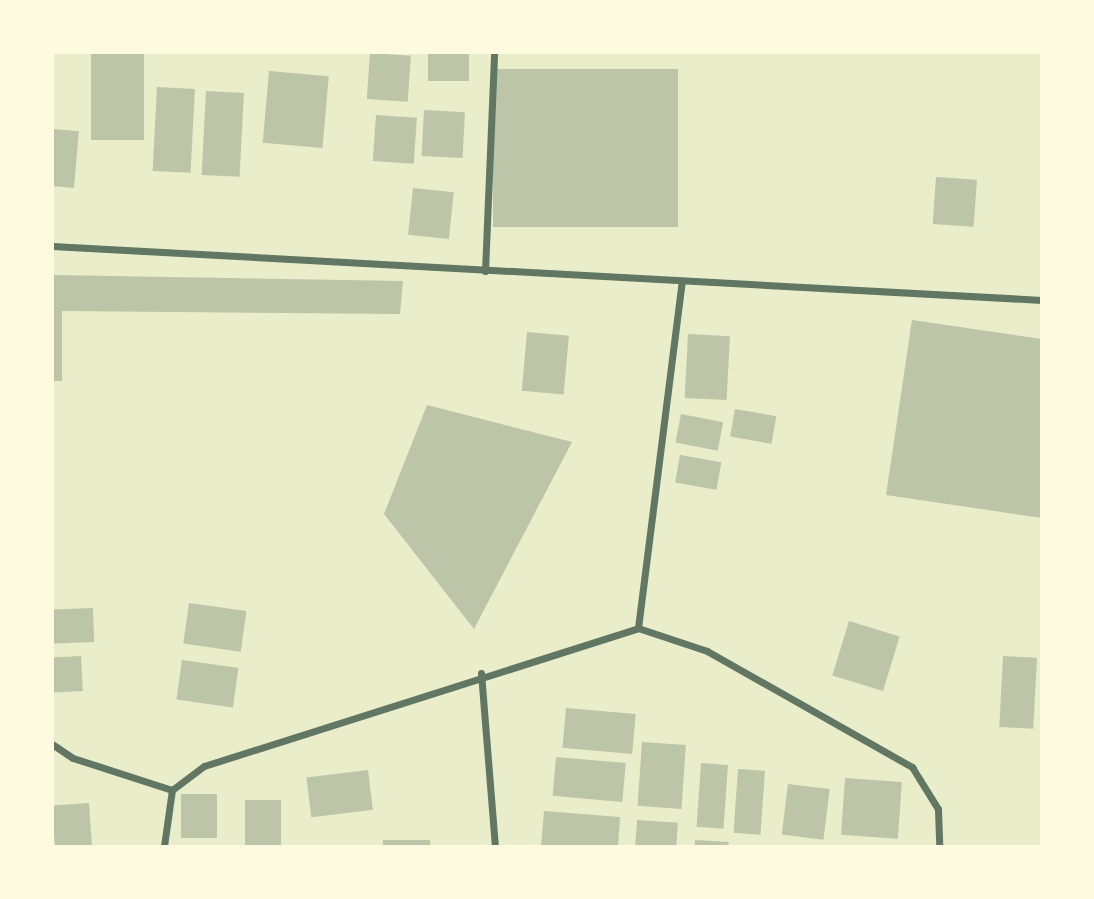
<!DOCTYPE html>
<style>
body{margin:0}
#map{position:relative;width:1094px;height:899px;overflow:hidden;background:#e9edc9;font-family:Manrope,sans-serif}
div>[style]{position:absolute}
.building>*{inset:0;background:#bcc5a7;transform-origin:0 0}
.minor>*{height:7px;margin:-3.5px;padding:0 3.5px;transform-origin:3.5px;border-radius:3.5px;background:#617663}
span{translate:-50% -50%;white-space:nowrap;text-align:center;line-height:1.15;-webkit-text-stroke:6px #fefae0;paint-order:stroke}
.frame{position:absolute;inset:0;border:54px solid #fefae0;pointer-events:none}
</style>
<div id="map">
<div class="building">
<i style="left:91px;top:52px;width:53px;height:88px"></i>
<i style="left:428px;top:52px;width:41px;height:29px"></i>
<i style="left:370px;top:53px;width:41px;height:46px;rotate:4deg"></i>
<i style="left:678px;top:69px;width:158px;height:185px;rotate:90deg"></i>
<i style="left:269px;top:71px;width:60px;height:72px;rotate:5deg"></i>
<i style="left:157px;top:87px;width:38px;height:84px;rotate:3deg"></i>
<i style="left:206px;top:91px;width:38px;height:84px;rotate:3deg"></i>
<i style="left:424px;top:110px;width:41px;height:46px;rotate:3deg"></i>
<i style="left:376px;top:115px;width:41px;height:46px;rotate:4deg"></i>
<i style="left:54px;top:129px;width:25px;height:57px;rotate:5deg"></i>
<i style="left:936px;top:177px;width:41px;height:47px;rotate:4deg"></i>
<i style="left:413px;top:188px;width:41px;height:47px;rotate:6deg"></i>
<i style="clip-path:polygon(52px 275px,403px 281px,400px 314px,62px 311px,62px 381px,52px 381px)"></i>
<i style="clip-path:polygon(912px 320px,1042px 339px,1042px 518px,886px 495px)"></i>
<i style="left:527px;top:332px;width:42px;height:59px;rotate:5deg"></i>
<i style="left:688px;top:334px;width:42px;height:64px;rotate:3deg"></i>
<i style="clip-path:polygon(427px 405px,572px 442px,474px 629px,384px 514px)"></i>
<i style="left:735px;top:409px;width:42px;height:28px;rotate:10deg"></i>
<i style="left:681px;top:414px;width:43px;height:29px;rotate:11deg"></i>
<i style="left:680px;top:455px;width:42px;height:28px;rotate:10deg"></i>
<i style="left:189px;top:603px;width:58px;height:41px;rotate:8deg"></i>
<i style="left:93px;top:608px;width:34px;height:41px;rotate:88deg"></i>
<i style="left:849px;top:621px;width:53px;height:57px;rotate:17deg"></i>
<i style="left:81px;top:656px;width:35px;height:29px;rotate:87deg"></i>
<i style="left:1003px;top:656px;width:34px;height:71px;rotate:3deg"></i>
<i style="left:182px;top:660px;width:57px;height:40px;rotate:8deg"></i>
<i style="left:566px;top:708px;width:70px;height:40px;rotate:5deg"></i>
<i style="left:642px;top:742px;width:44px;height:64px;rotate:4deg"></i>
<i style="left:556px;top:757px;width:70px;height:39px;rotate:5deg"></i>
<i style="left:701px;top:763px;width:27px;height:64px;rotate:4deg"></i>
<i style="left:738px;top:769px;width:27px;height:64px;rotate:4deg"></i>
<i style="left:368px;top:770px;width:40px;height:62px;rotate:83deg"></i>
<i style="left:845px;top:778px;width:57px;height:57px;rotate:4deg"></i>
<i style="left:788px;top:784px;width:42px;height:51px;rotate:7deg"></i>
<i style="left:181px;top:794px;width:36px;height:44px"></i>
<i style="left:245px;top:800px;width:36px;height:45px"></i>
<i style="left:89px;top:803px;width:43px;height:37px;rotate:86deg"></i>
<i style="clip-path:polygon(544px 811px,620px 817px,618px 846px,541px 846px)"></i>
<i style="left:637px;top:820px;width:41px;height:26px;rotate:4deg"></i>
<i style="left:383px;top:840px;width:47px;height:6px"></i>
<i style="clip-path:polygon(695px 840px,729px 842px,728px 846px,695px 846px)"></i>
</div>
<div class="minor">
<i style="left:52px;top:246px;width:991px;rotate:3.12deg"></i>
<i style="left:485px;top:271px;width:219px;rotate:-87.6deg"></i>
<i style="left:638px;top:628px;width:349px;rotate:-82.8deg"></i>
<i style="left:481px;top:673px;width:174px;rotate:85.4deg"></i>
<i style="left:52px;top:744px;width:25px;rotate:34deg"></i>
<i style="left:73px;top:758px;width:104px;rotate:17.9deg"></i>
<i style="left:164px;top:846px;width:57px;rotate:-81.9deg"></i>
<i style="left:172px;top:790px;width:40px;rotate:-37deg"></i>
<i style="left:204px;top:766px;width:455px;rotate:-17.6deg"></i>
<i style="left:638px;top:628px;width:73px;rotate:18.4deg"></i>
<i style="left:707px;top:651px;width:236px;rotate:29.5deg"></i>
<i style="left:912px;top:767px;width:49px;rotate:58.2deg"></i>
<i style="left:938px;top:809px;width:37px;rotate:88deg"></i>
</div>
<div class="frame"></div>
</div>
